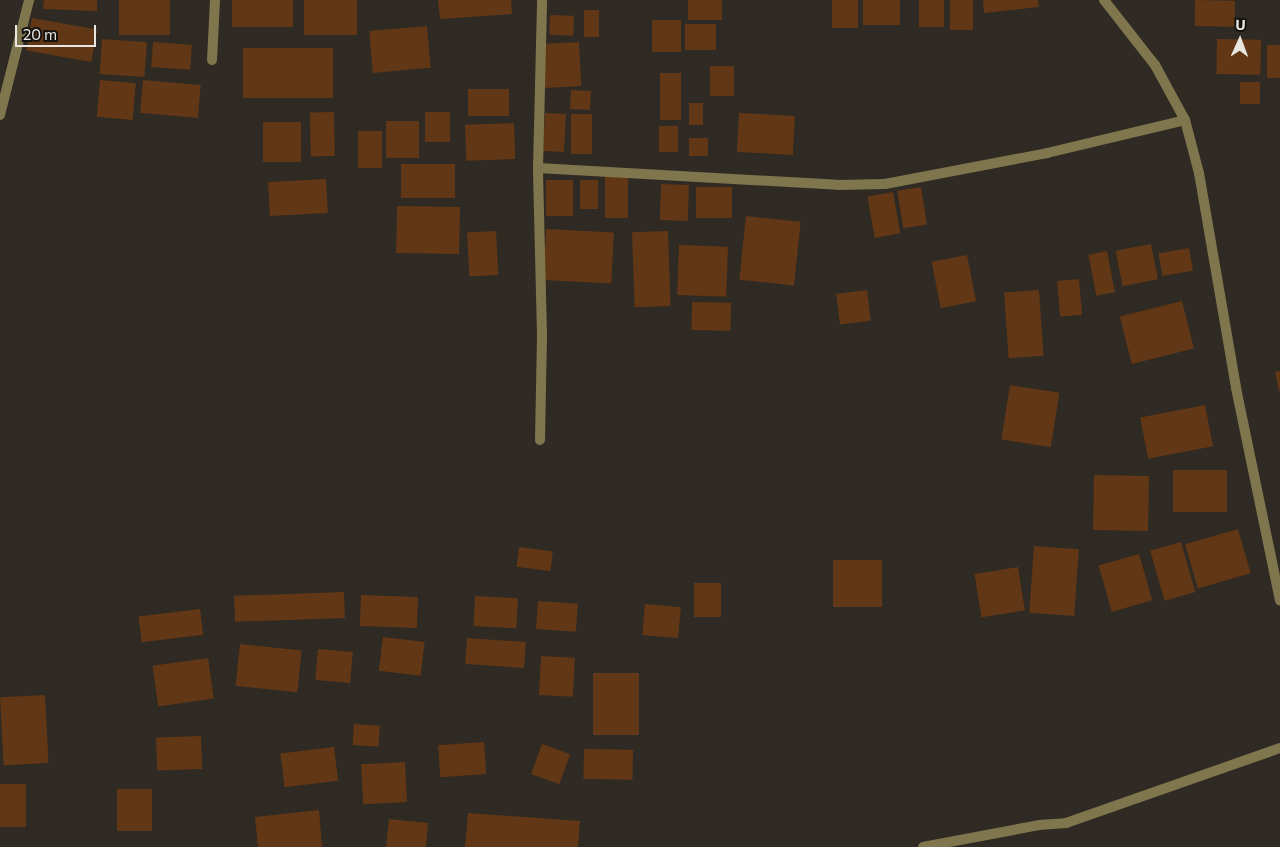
<!DOCTYPE html>
<style>
body{margin:0}
#map{position:relative;width:1280px;height:847px;overflow:hidden;background:#2f2a23;font-family:Commissioner,sans-serif}
div>[style]{position:absolute}
.building>*{inset:0;background:#623715;transform-origin:0 0}
.street>*{height:10px;margin:-5px;padding:0 5px;transform-origin:5px;border-radius:5px;background:#80764e}
span{translate:-50% -50%;white-space:nowrap;text-align:center;line-height:1.15;-webkit-text-stroke:4px #151310;paint-order:stroke}
.north{position:absolute;left:1215px;top:15px;width:50px;height:50px;-webkit-text-stroke:4px #151310;paint-order:stroke;rotate:2deg;font-size:14px;font-weight:700;line-height:20px;text-align:center;color:#eae7e2}
.north::after{content:'';display:block;margin:auto;width:18px;height:22px;background:#eae7e2;clip-path:polygon(50% 0,100% 100%,50% 72%,0 100%)}
.scale{position:absolute;left:15px;top:25px;width:81px;height:22px;box-sizing:border-box;border:2px solid #eae7e2;border-top:0;padding-left:6px;font-size:15px;line-height:18px;white-space:nowrap;color:#eae7e2;-webkit-text-stroke:4px #151310;paint-order:stroke}
</style>
<div id="map">
<div class="building">
<i style="clip-path:polygon(44px 0,97px 0,97px 11px,43px 9px)"></i>
<i style="left:119px;top:0;width:51px;height:35px"></i>
<i style="left:232px;top:0;width:61px;height:27px"></i>
<i style="left:304px;top:0;width:53px;height:35px"></i>
<i style="clip-path:polygon(438px 0,511px 0,512px 14px,440px 19px)"></i>
<i style="left:688px;top:0;width:34px;height:20px"></i>
<i style="left:832px;top:0;width:26px;height:28px"></i>
<i style="left:863px;top:0;width:37px;height:25px"></i>
<i style="left:919px;top:0;width:25px;height:27px"></i>
<i style="left:950px;top:0;width:23px;height:30px"></i>
<i style="clip-path:polygon(983px 0,1038px 0,1039px 7px,984px 13px)"></i>
<i style="left:1195px;top:0;width:40px;height:26px;rotate:1deg"></i>
<i style="left:584px;top:10px;width:15px;height:27px"></i>
<i style="left:550px;top:15px;width:24px;height:20px;rotate:2deg"></i>
<i style="left:32px;top:18px;width:66px;height:33px;rotate:10deg"></i>
<i style="left:652px;top:20px;width:29px;height:32px"></i>
<i style="left:685px;top:24px;width:31px;height:26px"></i>
<i style="left:427px;top:26px;width:42px;height:58px;rotate:85deg"></i>
<i style="left:102px;top:39px;width:45px;height:35px;rotate:4deg"></i>
<i style="left:1217px;top:39px;width:44px;height:35px;rotate:1deg"></i>
<i style="left:153px;top:42px;width:39px;height:25px;rotate:4deg"></i>
<i style="left:579px;top:42px;width:44px;height:37px;rotate:87deg"></i>
<i style="left:1267px;top:45px;width:13px;height:33px"></i>
<i style="left:243px;top:48px;width:90px;height:50px"></i>
<i style="left:710px;top:66px;width:24px;height:30px"></i>
<i style="left:660px;top:73px;width:21px;height:47px"></i>
<i style="left:100px;top:80px;width:36px;height:37px;rotate:5deg"></i>
<i style="left:143px;top:80px;width:58px;height:33px;rotate:5deg"></i>
<i style="left:1240px;top:82px;width:20px;height:22px"></i>
<i style="left:509px;top:89px;width:27px;height:41px;rotate:90deg"></i>
<i style="left:571px;top:90px;width:20px;height:19px;rotate:3deg"></i>
<i style="left:689px;top:103px;width:14px;height:22px"></i>
<i style="left:334px;top:112px;width:44px;height:24px;rotate:89deg"></i>
<i style="left:425px;top:112px;width:25px;height:30px"></i>
<i style="left:545px;top:113px;width:21px;height:38px;rotate:3deg"></i>
<i style="left:739px;top:113px;width:56px;height:39px;rotate:3deg"></i>
<i style="left:571px;top:114px;width:21px;height:40px"></i>
<i style="left:419px;top:121px;width:37px;height:33px;rotate:90deg"></i>
<i style="left:263px;top:122px;width:38px;height:40px"></i>
<i style="left:514px;top:123px;width:36px;height:49px;rotate:88deg"></i>
<i style="left:659px;top:126px;width:19px;height:26px"></i>
<i style="left:358px;top:131px;width:24px;height:37px"></i>
<i style="left:689px;top:138px;width:19px;height:18px"></i>
<i style="left:455px;top:164px;width:34px;height:54px;rotate:90deg"></i>
<i style="left:605px;top:177px;width:23px;height:41px"></i>
<i style="left:326px;top:179px;width:34px;height:58px;rotate:87deg"></i>
<i style="left:546px;top:180px;width:27px;height:36px"></i>
<i style="left:580px;top:180px;width:18px;height:29px"></i>
<i style="left:661px;top:184px;width:28px;height:36px;rotate:2deg"></i>
<i style="left:696px;top:187px;width:36px;height:31px"></i>
<i style="left:921px;top:187px;width:38px;height:24px;rotate:81deg"></i>
<i style="left:893px;top:192px;width:42px;height:26px;rotate:80deg"></i>
<i style="left:397px;top:206px;width:63px;height:47px;rotate:1deg"></i>
<i style="left:746px;top:216px;width:55px;height:64px;rotate:6deg"></i>
<i style="left:546px;top:229px;width:68px;height:51px;rotate:3deg"></i>
<i style="left:496px;top:231px;width:44px;height:29px;rotate:87deg"></i>
<i style="left:668px;top:231px;width:75px;height:36px;rotate:88deg"></i>
<i style="left:1151px;top:244px;width:36px;height:36px;rotate:79deg"></i>
<i style="left:679px;top:245px;width:49px;height:50px;rotate:2deg"></i>
<i style="left:1189px;top:248px;width:23px;height:31px;rotate:80deg"></i>
<i style="left:1107px;top:251px;width:42px;height:19px;rotate:79deg"></i>
<i style="left:967px;top:255px;width:47px;height:36px;rotate:79deg"></i>
<i style="left:1079px;top:279px;width:36px;height:22px;rotate:85deg"></i>
<i style="left:867px;top:290px;width:31px;height:31px;rotate:83deg"></i>
<i style="left:1039px;top:290px;width:66px;height:35px;rotate:86deg"></i>
<i style="left:1182px;top:301px;width:49px;height:64px;rotate:76deg"></i>
<i style="left:692px;top:302px;width:39px;height:28px;rotate:1deg"></i>
<i style="clip-path:polygon(1280px 371px,1280px 391px,1279px 391px,1275px 372px)"></i>
<i style="left:1010px;top:385px;width:50px;height:55px;rotate:9deg"></i>
<i style="left:1205px;top:405px;width:42px;height:66px;rotate:79deg"></i>
<i style="left:1227px;top:470px;width:42px;height:54px;rotate:90deg"></i>
<i style="left:1094px;top:475px;width:55px;height:55px;rotate:1deg"></i>
<i style="left:1238px;top:529px;width:46px;height:55px;rotate:74deg"></i>
<i style="left:1181px;top:542px;width:52px;height:32px;rotate:74deg"></i>
<i style="left:1034px;top:546px;width:45px;height:67px;rotate:4deg"></i>
<i style="left:519px;top:547px;width:34px;height:20px;rotate:7deg"></i>
<i style="left:1139px;top:554px;width:48px;height:42px;rotate:74deg"></i>
<i style="left:833px;top:560px;width:49px;height:47px"></i>
<i style="left:1018px;top:567px;width:44px;height:44px;rotate:81deg"></i>
<i style="left:694px;top:583px;width:27px;height:34px"></i>
<i style="left:344px;top:592px;width:26px;height:110px;rotate:88deg"></i>
<i style="left:361px;top:595px;width:57px;height:31px;rotate:2deg"></i>
<i style="left:475px;top:596px;width:43px;height:30px;rotate:3deg"></i>
<i style="left:538px;top:601px;width:40px;height:28px;rotate:4deg"></i>
<i style="left:645px;top:604px;width:36px;height:31px;rotate:5deg"></i>
<i style="left:200px;top:609px;width:26px;height:62px;rotate:83deg"></i>
<i style="left:383px;top:637px;width:42px;height:34px;rotate:7deg"></i>
<i style="left:467px;top:638px;width:59px;height:26px;rotate:4deg"></i>
<i style="left:240px;top:644px;width:62px;height:42px;rotate:6deg"></i>
<i style="left:318px;top:649px;width:35px;height:31px;rotate:5deg"></i>
<i style="left:541px;top:656px;width:34px;height:39px;rotate:3deg"></i>
<i style="left:208px;top:658px;width:41px;height:56px;rotate:82deg"></i>
<i style="left:593px;top:673px;width:46px;height:62px"></i>
<i style="left:45px;top:695px;width:68px;height:45px;rotate:87deg"></i>
<i style="left:354px;top:724px;width:26px;height:21px;rotate:4deg"></i>
<i style="left:201px;top:736px;width:33px;height:45px;rotate:88deg"></i>
<i style="left:484px;top:742px;width:32px;height:46px;rotate:86deg"></i>
<i style="left:542px;top:744px;width:30px;height:32px;rotate:20deg"></i>
<i style="left:334px;top:747px;width:34px;height:54px;rotate:83deg"></i>
<i style="left:584px;top:749px;width:49px;height:30px;rotate:1deg"></i>
<i style="left:405px;top:762px;width:40px;height:44px;rotate:87deg"></i>
<i style="left:0;top:784px;width:26px;height:43px"></i>
<i style="left:117px;top:789px;width:35px;height:42px"></i>
<i style="clip-path:polygon(319px 810px,322px 847px,258px 847px,255px 817px)"></i>
<i style="clip-path:polygon(468px 813px,580px 821px,578px 847px,465px 847px)"></i>
<i style="clip-path:polygon(389px 819px,428px 823px,426px 847px,386px 847px)"></i>
</div>
<div class="street">
<i style="left:1104px;top:0;width:83px;rotate:51.9deg"></i>
<i style="left:1155px;top:65px;width:63px;rotate:61.4deg"></i>
<i style="left:1185px;top:120px;width:55px;rotate:75.2deg"></i>
<i style="left:1199px;top:173px;width:218px;rotate:80.2deg"></i>
<i style="left:1236px;top:388px;width:217px;rotate:78.3deg"></i>
<i style="left:212px;top:60px;width:60px;rotate:-87.1deg"></i>
<i style="left:0;top:115px;width:119px;rotate:-75.8deg"></i>
<i style="left:538px;top:168px;width:300px;rotate:3.2deg"></i>
<i style="left:838px;top:185px;width:47px;rotate:-1.2deg"></i>
<i style="left:885px;top:184px;width:165px;rotate:-10.8deg"></i>
<i style="left:1047px;top:153px;width:142px;rotate:-13.4deg"></i>
<i style="left:540px;top:440px;width:105px;rotate:-88.9deg"></i>
<i style="left:542px;top:335px;width:167px;rotate:-91.4deg"></i>
<i style="left:538px;top:168px;width:168px;rotate:-88.6deg"></i>
<i style="left:923px;top:847px;width:118px;rotate:-10.7deg"></i>
<i style="left:1039px;top:825px;width:27px;rotate:-4deg"></i>
<i style="left:1066px;top:823px;width:227px;rotate:-19.3deg"></i>
</div>
<div class="north">U</div>
<div class="scale">20 m</div>
</div>
